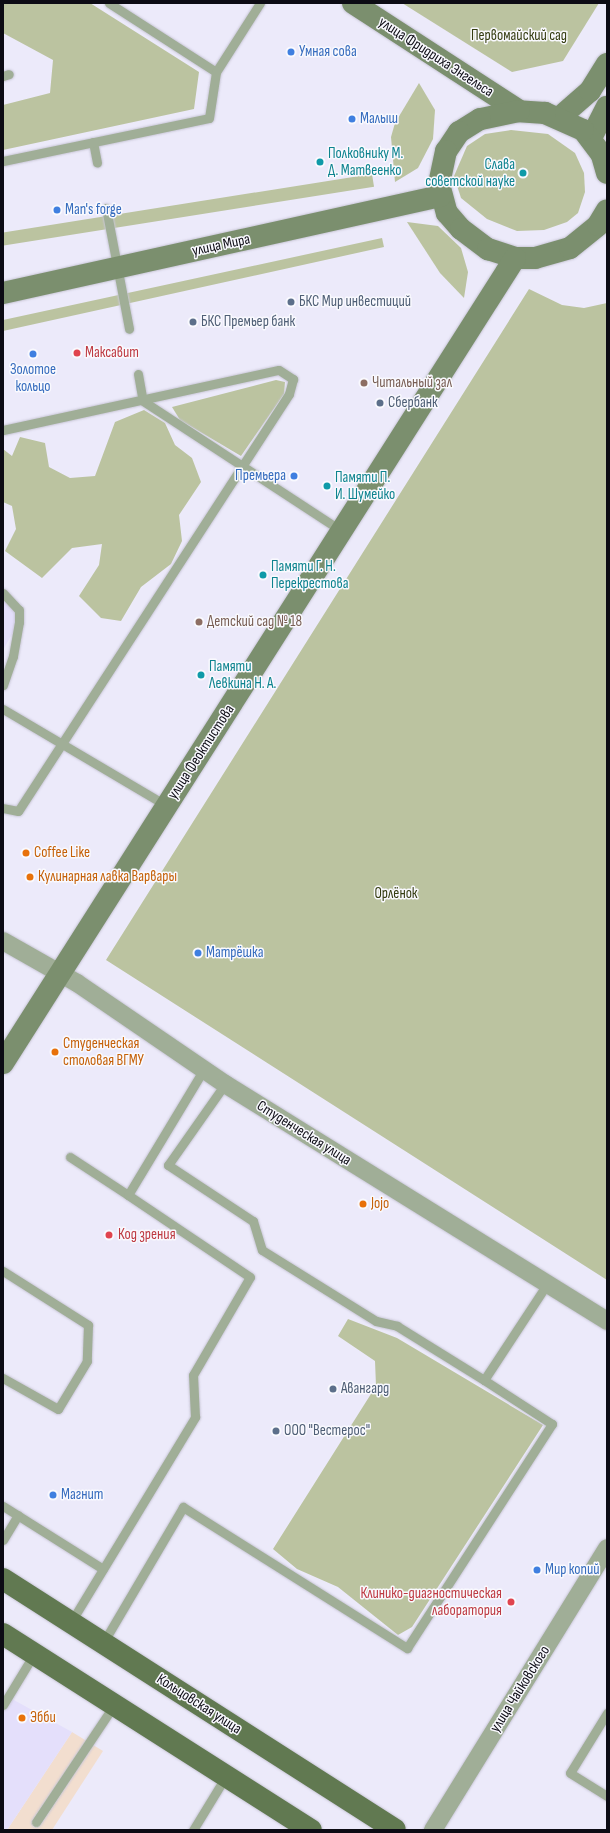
<!DOCTYPE html>
<meta charset="utf-8">
<style>
body{margin:0}
#map{position:relative;width:610px;height:1833px;overflow:hidden;background:#eceafa;font-family:"Sofia Sans Condensed",sans-serif}
div>[style]{position:absolute}
.commercial>*{inset:0;background:#f2decf}
.built>*{inset:0;background:#e4dffb}
.green>*{inset:0;background:#bbc3a0;transform-origin:0 0}
.roads{filter:drop-shadow(0 0 1px #c8c6d5) drop-shadow(0 0 1px #c8c6d5)}
.lane>*{height:9px;margin:-4.5px;padding:0 4.5px;transform-origin:4.5px;border-radius:4.5px;background:#a0ae97}
.street>*{height:18px;margin:-9px;padding:0 9px;transform-origin:9px;border-radius:9px;background:#a0ae97}
.secondary>*{height:22px;margin:-11px;padding:0 11px;transform-origin:11px;border-radius:11px;background:#7b8f6e}
.primary>*{height:22px;margin:-11px;padding:0 11px;transform-origin:11px;border-radius:11px;background:#617951}
.dots>*{width:11px;height:11px;translate:-50% -50%;box-sizing:border-box;border:2px solid #f9f9fe;border-radius:50%}
span{translate:-50% -50%;white-space:nowrap;text-align:center;line-height:1.15;-webkit-text-stroke:3px #f9f9fe;paint-order:stroke}
.park-label{font-size:15px;color:#343c10}
.shop-label{font-size:15px;color:#366cbe}
.left{translate:0 -50%;text-align:left}
.right{translate:-100% -50%;text-align:right}
.street-label{font-size:15px;color:#0c0b14}
.culture-label{font-size:15px;color:#0d838f}
.service-label{font-size:15px;color:#4e5e75}
.health-label{font-size:15px;color:#be3a42}
.education-label{font-size:15px;color:#785e54}
.food-label{font-size:15px;color:#c56008}
.frame{position:absolute;inset:0;border:4px solid #0c0b14;pointer-events:none}
</style>
<div id="map">
<div class="commercial">
<i style="clip-path:polygon(72px 1732px,103px 1751px,52px 1830px,7px 1830px)"></i>
</div>
<div class="built">
<i style="clip-path:polygon(3px 593px,9px 597px,19px 622px,3px 650px)"></i>
<i style="clip-path:polygon(3px 1694px,72px 1732px,7px 1830px,3px 1830px)"></i>
</div>
<div class="green">
<i style="clip-path:polygon(3px 3px,90px 3px,199px 72px,194px 109px,3px 150px,3px 105px,50px 93px,53px 60px,3px 33px)"></i>
<i style="clip-path:polygon(402px 3px,599px 3px,563px 61px,512px 72px)"></i>
<i style="clip-path:polygon(419px 83px,435px 110px,433px 139px,418px 168px,395px 182px,391px 137px,395px 123px)"></i>
<i style="clip-path:polygon(511px 130px,548px 134px,575px 153px,584px 173px,585px 192px,578px 213px,567px 222px,544px 230px,517px 231px,487px 219px,461px 198px,454px 176px,467px 146px,485px 134px)"></i>
<i style="left:372px;top:174px;width:13px;height:378px;rotate:81deg"></i>
<i style="clip-path:polygon(407px 222px,438px 226px,461px 248px,468px 272px,464px 298px,440px 273px)"></i>
<i style="clip-path:polygon(382px 238px,384px 247px,3px 331px,3px 320px)"></i>
<i style="clip-path:polygon(529px 289px,562px 305px,584px 308px,607px 303px,607px 1280px,106px 960px)"></i>
<i style="clip-path:polygon(276px 380px,285px 382px,284px 394px,241px 456px,180px 420px,172px 407px)"></i>
<i style="clip-path:polygon(144px 410px,165px 423px,175px 445px,192px 458px,201px 482px,179px 515px,182px 541px,171px 564px,141px 587px,121px 621px,101px 618px,79px 596px,99px 565px,102px 544px,72px 548px,42px 578px,5px 551px,16px 529px,12px 506px,3px 502px,3px 449px,12px 456px,20px 437px,45px 443px,49px 467px,70px 478px,95px 476px,115px 422px)"></i>
<i style="clip-path:polygon(348px 1319px,397px 1338px,543px 1425px,412px 1627px,398px 1635px,338px 1587px,297px 1569px,273px 1549px,376px 1386px,375px 1361px,338px 1336px)"></i>
</div>
<div class="roads">
<div class="lane">
<i style="left:109px;top:3px;width:127px;rotate:32.8deg"></i>
<i style="left:216px;top:72px;width:82px;rotate:-57.5deg"></i>
<i style="left:3px;top:76px;width:6px;rotate:-18deg"></i>
<i style="left:93px;top:142px;width:21px;rotate:79deg"></i>
<i style="left:3px;top:161px;width:210px;rotate:-11.8deg"></i>
<i style="left:209px;top:118px;width:47px;rotate:-81.3deg"></i>
<i style="left:106px;top:208px;width:123px;rotate:79.2deg"></i>
<i style="left:138px;top:374px;width:27px;rotate:80deg"></i>
<i style="left:143px;top:401px;width:238px;rotate:33.2deg"></i>
<i style="left:3px;top:430px;width:282px;rotate:-12.3deg"></i>
<i style="left:279px;top:370px;width:17px;rotate:33deg"></i>
<i style="left:293px;top:379px;width:16px;rotate:105deg"></i>
<i style="left:289px;top:394px;width:497px;rotate:123deg"></i>
<i style="left:18px;top:811px;width:15px;rotate:-169deg"></i>
<i style="left:3px;top:593px;width:23px;rotate:47deg"></i>
<i style="left:19px;top:610px;width:12px;rotate:90deg"></i>
<i style="left:19px;top:622px;width:35px;rotate:100deg"></i>
<i style="left:13px;top:656px;width:31px;rotate:109deg"></i>
<i style="left:3px;top:709px;width:191px;rotate:30.6deg"></i>
<i style="left:225px;top:1084px;width:99px;rotate:125.1deg"></i>
<i style="left:168px;top:1165px;width:102px;rotate:33.4deg"></i>
<i style="left:253px;top:1221px;width:30px;rotate:73deg"></i>
<i style="left:262px;top:1250px;width:134px;rotate:31.9deg"></i>
<i style="left:376px;top:1321px;width:22px;rotate:13deg"></i>
<i style="left:397px;top:1326px;width:102px;rotate:31.8deg"></i>
<i style="left:70px;top:1157px;width:69px;rotate:33.2deg"></i>
<i style="left:3px;top:1271px;width:101px;rotate:32.4deg"></i>
<i style="left:88px;top:1325px;width:36px;rotate:92deg"></i>
<i style="left:87px;top:1361px;width:56px;rotate:121.1deg"></i>
<i style="left:58px;top:1409px;width:63px;rotate:-150.6deg"></i>
<i style="left:3px;top:1506px;width:118px;rotate:32.2deg"></i>
<i style="left:3px;top:1540px;width:29px;rotate:-59deg"></i>
<i style="left:71px;top:1622px;width:240px;rotate:-58.8deg"></i>
<i style="left:195px;top:1417px;width:42px;rotate:-92.7deg"></i>
<i style="left:193px;top:1375px;width:113px;rotate:-59.8deg"></i>
<i style="left:250px;top:1277px;width:147px;rotate:-146.1deg"></i>
<i style="left:128px;top:1195px;width:147px;rotate:-58.9deg"></i>
<i style="left:103px;top:1643px;width:158px;rotate:-59.5deg"></i>
<i style="left:183px;top:1507px;width:265px;rotate:32.2deg"></i>
<i style="left:407px;top:1648px;width:267px;rotate:-57.1deg"></i>
<i style="left:552px;top:1424px;width:81px;rotate:-147.1deg"></i>
<i style="left:484px;top:1380px;width:115px;rotate:-56.7deg"></i>
<i style="left:3px;top:1705px;width:60px;rotate:-58.7deg"></i>
<i style="left:607px;top:1713px;width:70px;rotate:121.7deg"></i>
<i style="left:570px;top:1773px;width:44px;rotate:31.9deg"></i>
<i style="left:36px;top:1822px;width:141px;rotate:-56.3deg"></i>
<i style="left:193px;top:1830px;width:63px;rotate:-58.6deg"></i>
</div>
<div class="street">
<i style="left:3px;top:941px;width:85px;rotate:29.6deg"></i>
<i style="left:77px;top:983px;width:179px;rotate:34.3deg"></i>
<i style="left:225px;top:1084px;width:450px;rotate:31.8deg"></i>
<i style="left:433px;top:1830px;width:331px;rotate:-58.3deg"></i>
</div>
<div class="secondary">
<i style="left:353px;top:3px;width:198px;rotate:33deg"></i>
<i style="left:559px;top:118px;width:41px;rotate:-41.1deg"></i>
<i style="left:590px;top:91px;width:32px;rotate:-58deg"></i>
<i style="left:591px;top:138px;width:35px;rotate:-63deg"></i>
<i style="left:607px;top:173px;width:19px;rotate:-106deg"></i>
<i style="left:602px;top:155px;width:31px;rotate:-127deg"></i>
<i style="left:583px;top:130px;width:42px;rotate:-155.9deg"></i>
<i style="left:545px;top:113px;width:26px;rotate:-176deg"></i>
<i style="left:519px;top:111px;width:40px;rotate:168deg"></i>
<i style="left:480px;top:119px;width:25px;rotate:148deg"></i>
<i style="left:459px;top:132px;width:23px;rotate:124deg"></i>
<i style="left:446px;top:151px;width:34px;rotate:102deg"></i>
<i style="left:439px;top:184px;width:30px;rotate:75deg"></i>
<i style="left:447px;top:213px;width:21px;rotate:49deg"></i>
<i style="left:461px;top:229px;width:34px;rotate:37deg"></i>
<i style="left:488px;top:249px;width:28px;rotate:18deg"></i>
<i style="left:515px;top:258px;width:20px"></i>
<i style="left:535px;top:258px;width:36px;rotate:-16deg"></i>
<i style="left:570px;top:248px;width:36px;rotate:-39deg"></i>
<i style="left:598px;top:225px;width:17px;rotate:-59deg"></i>
<i style="left:3px;top:293px;width:448px;rotate:-12.5deg"></i>
<i style="left:3px;top:1063px;width:954px;rotate:-57.54deg"></i>
</div>
<div class="primary">
<i style="left:3px;top:1579px;width:465px;rotate:32.6deg"></i>
<i style="left:3px;top:1634px;width:365px;rotate:32.5deg"></i>
</div>
</div>
<div class="dots">
<i style="left:291px;top:52px;background:#3f7fe0"></i>
<i style="left:352px;top:119px;background:#3f7fe0"></i>
<i style="left:320px;top:162px;background:#0f9aa8"></i>
<i style="left:523px;top:173px;background:#0f9aa8"></i>
<i style="left:57px;top:210px;background:#3f7fe0"></i>
<i style="left:291px;top:302px;background:#5c6f8a"></i>
<i style="left:193px;top:322px;background:#5c6f8a"></i>
<i style="left:77px;top:353px;background:#e0444e"></i>
<i style="left:33px;top:354px;background:#3f7fe0"></i>
<i style="left:364px;top:383px;background:#8d6e63"></i>
<i style="left:380px;top:403px;background:#5c6f8a"></i>
<i style="left:294px;top:476px;background:#3f7fe0"></i>
<i style="left:327px;top:486px;background:#0f9aa8"></i>
<i style="left:263px;top:575px;background:#0f9aa8"></i>
<i style="left:199px;top:622px;background:#8d6e63"></i>
<i style="left:201px;top:675px;background:#0f9aa8"></i>
<i style="left:26px;top:853px;background:#e8710a"></i>
<i style="left:30px;top:877px;background:#e8710a"></i>
<i style="left:198px;top:953px;background:#3f7fe0"></i>
<i style="left:55px;top:1052px;background:#e8710a"></i>
<i style="left:363px;top:1204px;background:#e8710a"></i>
<i style="left:109px;top:1235px;background:#e0444e"></i>
<i style="left:333px;top:1389px;background:#5c6f8a"></i>
<i style="left:276px;top:1431px;background:#5c6f8a"></i>
<i style="left:53px;top:1495px;background:#3f7fe0"></i>
<i style="left:537px;top:1570px;background:#3f7fe0"></i>
<i style="left:511px;top:1602px;background:#e0444e"></i>
<i style="left:22px;top:1718px;background:#e8710a"></i>
</div>
<div class="park-label">
<span style="left:519px;top:36px">Первомайский сад</span>
<span style="left:396px;top:894px">Орлёнок</span>
</div>
<div class="shop-label">
<span class="left" style="left:299px;top:52px">Умная сова</span>
<span class="left" style="left:360px;top:119px">Малыш</span>
<span class="left" style="left:65px;top:210px">Man's forge</span>
<span style="left:33px;top:378px">Золотое<br>кольцо</span>
<span class="right" style="left:286px;top:476px">Премьера</span>
<span class="left" style="left:206px;top:953px">Матрёшка</span>
<span class="left" style="left:61px;top:1495px">Магнит</span>
<span class="left" style="left:545px;top:1570px">Мир копий</span>
</div>
<div class="street-label">
<span style="left:436px;top:57px;rotate:33deg">улица Фридриха Энгельса</span>
<span style="left:221px;top:245px;rotate:-12deg">улица Мира</span>
<span style="left:201px;top:752px;rotate:-57deg">улица Феоктистова</span>
<span style="left:304px;top:1133px;rotate:32deg">Студенческая улица</span>
<span style="left:520px;top:1689px;rotate:-58deg">улица Чайковского</span>
<span style="left:199px;top:1704px;rotate:33deg">Кольцовская улица</span>
</div>
<div class="culture-label">
<span class="left" style="left:328px;top:162px">Полковнику М.<br>Д. Матвеенко</span>
<span class="right" style="left:515px;top:173px">Слава<br>советской науке</span>
<span class="left" style="left:335px;top:486px">Памяти П.<br>И. Шумейко</span>
<span class="left" style="left:271px;top:575px">Памяти Г. Н.<br>Перекрестова</span>
<span class="left" style="left:209px;top:675px">Памяти<br>Левкина Н. А.</span>
</div>
<div class="service-label">
<span class="left" style="left:299px;top:302px">БКС Мир инвестиций</span>
<span class="left" style="left:201px;top:322px">БКС Премьер банк</span>
<span class="left" style="left:388px;top:403px">Сбербанк</span>
<span class="left" style="left:341px;top:1389px">Авангард</span>
<span class="left" style="left:284px;top:1431px">ООО "Вестерос"</span>
</div>
<div class="health-label">
<span class="left" style="left:85px;top:353px">Максавит</span>
<span class="left" style="left:118px;top:1235px">Код зрения</span>
<span class="right" style="left:502px;top:1602px">Клинико-диагностическая<br>лаборатория</span>
</div>
<div class="education-label">
<span class="left" style="left:372px;top:383px">Читальный зал</span>
<span class="left" style="left:207px;top:622px">Детский сад № 18</span>
</div>
<div class="food-label">
<span class="left" style="left:34px;top:853px">Coffee Like</span>
<span class="left" style="left:38px;top:877px">Кулинарная лавка Варвары</span>
<span class="left" style="left:63px;top:1052px">Студенческая<br>столовая ВГМУ</span>
<span class="left" style="left:371px;top:1204px">Jojo</span>
<span class="left" style="left:30px;top:1718px">Эбби</span>
</div>
<div class="frame"></div>
</div>
